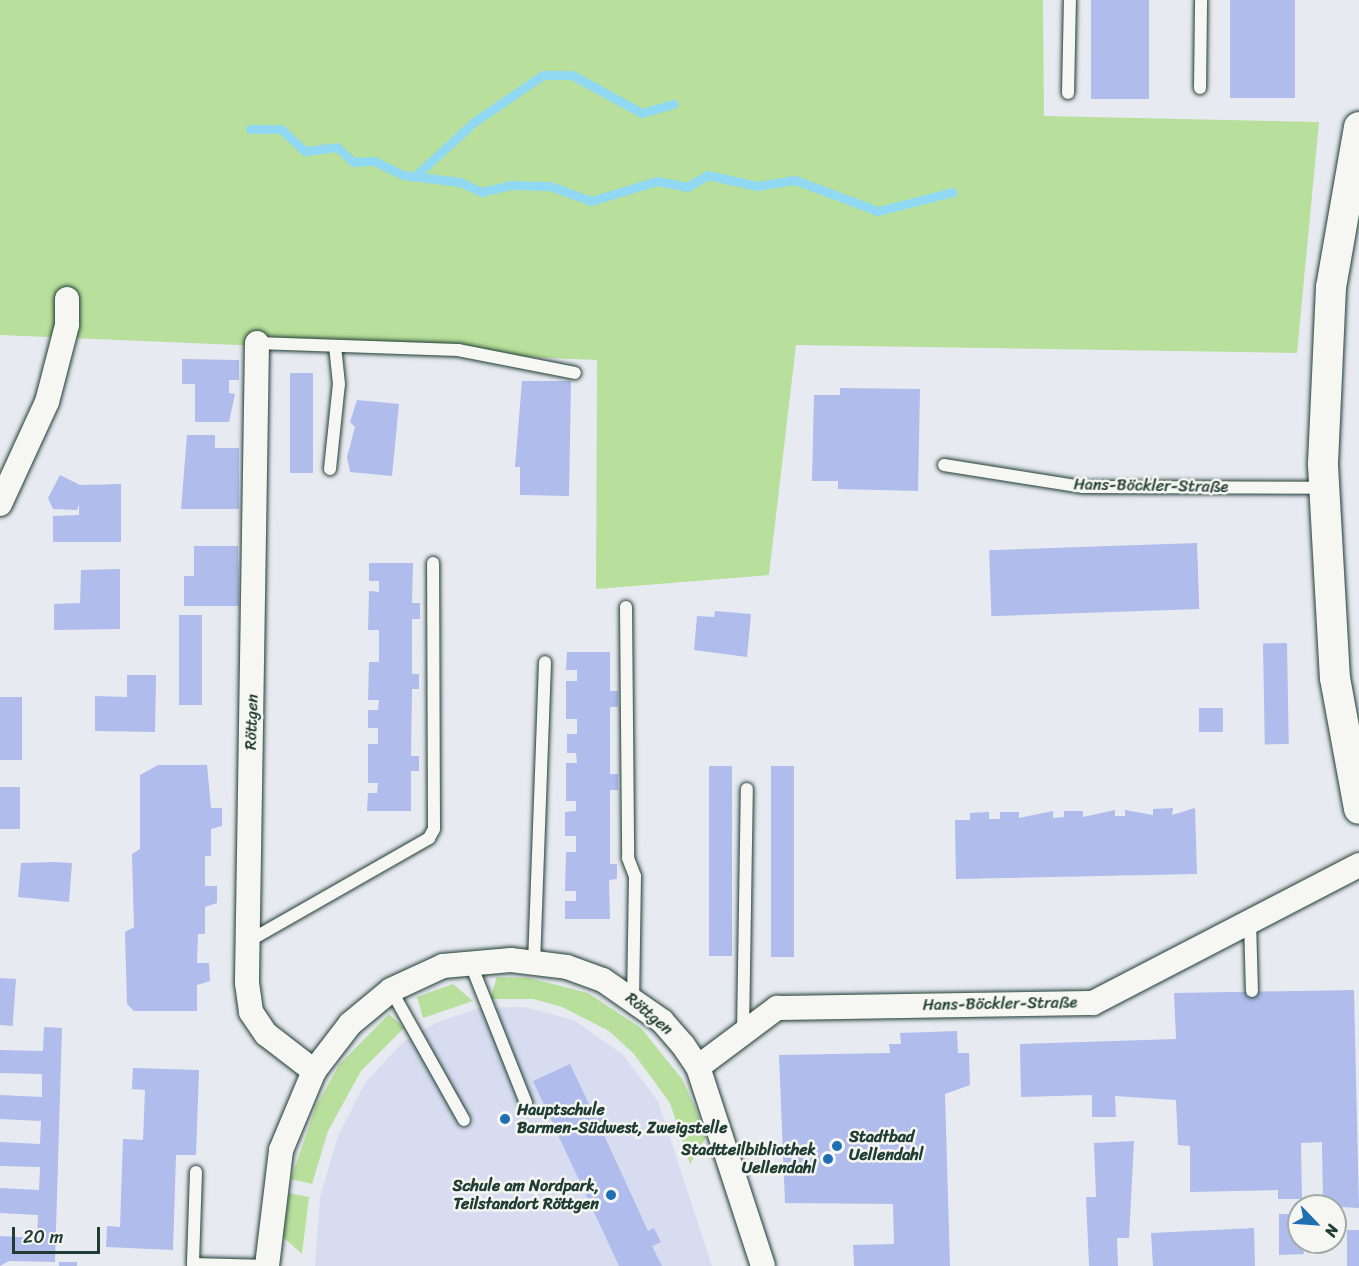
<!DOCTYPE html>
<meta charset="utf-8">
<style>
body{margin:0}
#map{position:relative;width:1359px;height:1266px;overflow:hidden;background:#e8eaf1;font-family:Sriracha,sans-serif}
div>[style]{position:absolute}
.built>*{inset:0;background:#d7dcf0}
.green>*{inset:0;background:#b8df9b}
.stream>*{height:9px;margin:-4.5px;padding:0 4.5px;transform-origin:4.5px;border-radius:4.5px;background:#91d9f3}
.building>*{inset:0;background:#afbcec;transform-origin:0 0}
.roads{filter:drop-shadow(0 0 2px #1f3d34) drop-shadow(0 0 2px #1f3d34)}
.service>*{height:12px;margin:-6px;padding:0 6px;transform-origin:6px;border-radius:6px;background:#f6f6f2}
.minor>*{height:24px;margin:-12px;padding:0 12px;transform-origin:12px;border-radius:12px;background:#f6f6f2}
.tertiary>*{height:30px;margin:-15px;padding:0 15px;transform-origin:15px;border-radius:15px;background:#f6f6f2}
.dots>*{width:16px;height:16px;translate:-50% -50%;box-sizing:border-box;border:3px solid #f6f6f2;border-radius:50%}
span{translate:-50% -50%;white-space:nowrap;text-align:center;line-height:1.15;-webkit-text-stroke:5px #f6f6f2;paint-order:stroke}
.street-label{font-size:16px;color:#1f3d34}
.poi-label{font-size:16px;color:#1f3d34;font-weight:700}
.left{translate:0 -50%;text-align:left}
.right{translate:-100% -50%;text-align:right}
.north{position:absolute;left:1287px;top:1194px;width:60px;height:60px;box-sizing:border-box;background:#f6f6f2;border:2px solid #a0aca6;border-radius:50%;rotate:115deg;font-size:16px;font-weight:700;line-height:24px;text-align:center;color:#1f3d34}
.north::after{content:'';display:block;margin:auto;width:21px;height:27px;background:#1f6fb2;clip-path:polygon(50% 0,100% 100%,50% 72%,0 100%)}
.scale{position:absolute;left:12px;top:1227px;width:88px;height:27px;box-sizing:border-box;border:3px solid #1f3d34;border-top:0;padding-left:8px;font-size:18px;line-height:21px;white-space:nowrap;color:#1f3d34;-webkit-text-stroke:4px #f6f6f2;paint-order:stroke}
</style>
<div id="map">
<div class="built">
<i style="clip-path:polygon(524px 1007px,574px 1020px,623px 1055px,658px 1101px,712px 1266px,315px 1266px,320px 1197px,338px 1136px,365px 1083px,403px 1042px,436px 1023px,478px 1008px)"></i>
</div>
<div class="green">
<i style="clip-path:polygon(0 0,1043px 0,1044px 116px,1319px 122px,1297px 353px,796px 345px,769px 575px,596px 589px,597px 360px,0 335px)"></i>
<i style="clip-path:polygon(497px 977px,529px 978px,588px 993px,641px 1028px,682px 1079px,694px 1105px,706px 1137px,690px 1164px,670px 1103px,634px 1054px,609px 1031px,562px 1007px,533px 999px,490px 999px)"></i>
<i style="clip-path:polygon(453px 984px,473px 1001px,423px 1018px,417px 997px)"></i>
<i style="clip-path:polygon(389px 1014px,404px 1028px,361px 1071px,328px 1131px,312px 1184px,291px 1179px,316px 1106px,339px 1065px)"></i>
<i style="clip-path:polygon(289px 1193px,309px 1197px,302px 1254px,283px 1237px)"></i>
</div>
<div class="stream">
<i style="left:250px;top:129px;width:31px"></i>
<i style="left:281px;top:129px;width:33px;rotate:43deg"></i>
<i style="left:305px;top:151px;width:32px;rotate:-7deg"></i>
<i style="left:337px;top:147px;width:22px;rotate:43deg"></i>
<i style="left:353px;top:162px;width:21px;rotate:-3deg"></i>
<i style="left:374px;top:161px;width:32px;rotate:26deg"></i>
<i style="left:403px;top:175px;width:57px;rotate:7deg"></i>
<i style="left:460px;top:182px;width:23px;rotate:25deg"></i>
<i style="left:481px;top:192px;width:32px;rotate:-13deg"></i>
<i style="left:512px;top:185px;width:38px;rotate:2deg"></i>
<i style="left:550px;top:186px;width:44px;rotate:20.1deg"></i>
<i style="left:591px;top:201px;width:69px;rotate:-16.9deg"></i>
<i style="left:657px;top:181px;width:31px;rotate:11deg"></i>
<i style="left:687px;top:187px;width:24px;rotate:-30deg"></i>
<i style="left:708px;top:175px;width:50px;rotate:12.7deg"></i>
<i style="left:757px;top:186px;width:38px;rotate:-9deg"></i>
<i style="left:795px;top:180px;width:89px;rotate:20.5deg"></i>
<i style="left:878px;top:211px;width:77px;rotate:-14.2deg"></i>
<i style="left:414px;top:177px;width:81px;rotate:-42.5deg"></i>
<i style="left:474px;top:122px;width:83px;rotate:-34.3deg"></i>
<i style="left:543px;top:75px;width:29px"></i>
<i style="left:572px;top:75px;width:80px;rotate:28.5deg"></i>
<i style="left:642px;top:113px;width:33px;rotate:-16deg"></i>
</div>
<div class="building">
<i style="left:1091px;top:0;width:58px;height:99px"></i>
<i style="left:1230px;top:0;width:65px;height:98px"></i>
<i style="clip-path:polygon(182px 359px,239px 360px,239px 380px,229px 380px,229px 393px,235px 394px,229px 422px,195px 422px,195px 384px,182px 384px)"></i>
<i style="left:290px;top:373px;width:23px;height:100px"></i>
<i style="clip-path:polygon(522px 381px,571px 381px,569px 496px,520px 495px,520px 467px,515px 467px)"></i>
<i style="clip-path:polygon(840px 388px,920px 389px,918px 491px,838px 489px,838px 481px,812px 481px,814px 395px,840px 395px)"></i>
<i style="clip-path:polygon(357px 400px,399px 404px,392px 476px,350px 472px,347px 457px,355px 427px,350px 422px)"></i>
<i style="clip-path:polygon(187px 435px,215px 435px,215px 448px,239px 448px,239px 509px,181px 509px)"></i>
<i style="clip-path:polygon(60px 475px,80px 485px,121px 484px,121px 542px,53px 542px,53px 516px,79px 515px,79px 504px,77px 510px,53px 509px,48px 498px)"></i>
<i style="left:1197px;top:543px;width:66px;height:208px;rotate:88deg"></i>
<i style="clip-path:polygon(194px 546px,238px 546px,239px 606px,184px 606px,184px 576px,194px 576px)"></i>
<i style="clip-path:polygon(369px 563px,413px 563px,412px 603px,420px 603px,420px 619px,412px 619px,412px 674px,419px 674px,419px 689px,412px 689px,411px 756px,419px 756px,419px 771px,411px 771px,411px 811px,367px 811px,368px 793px,377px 793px,378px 783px,368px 783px,368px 744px,378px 744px,378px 728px,368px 728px,368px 710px,378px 710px,379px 700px,368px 700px,369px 662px,379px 662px,379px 630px,368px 630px,369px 591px,379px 592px,379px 581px,369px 581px)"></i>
<i style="clip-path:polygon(120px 569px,120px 629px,54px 630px,54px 604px,80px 603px,81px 570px)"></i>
<i style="clip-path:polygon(715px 611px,751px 614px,747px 657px,694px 650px,697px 616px,714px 617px)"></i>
<i style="left:179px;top:615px;width:23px;height:90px"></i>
<i style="left:1287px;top:643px;width:101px;height:24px;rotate:89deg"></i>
<i style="clip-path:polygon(567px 652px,610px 652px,610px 691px,618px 691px,618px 707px,610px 707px,610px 774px,618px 774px,618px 790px,610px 790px,610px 864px,617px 864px,617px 879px,609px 880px,610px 919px,565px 919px,565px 901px,576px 901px,576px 891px,565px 891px,566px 852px,576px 852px,576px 836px,565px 836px,565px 812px,576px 811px,576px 801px,566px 801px,566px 763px,577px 763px,576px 753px,567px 753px,567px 734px,577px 734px,577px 719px,566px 719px,566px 681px,577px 681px,577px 670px,566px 670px)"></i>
<i style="clip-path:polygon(127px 675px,156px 675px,155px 732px,95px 731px,95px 696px,127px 697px)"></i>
<i style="left:0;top:697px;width:22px;height:63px"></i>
<i style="left:1223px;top:708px;width:24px;height:24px;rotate:90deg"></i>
<i style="clip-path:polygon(158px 765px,207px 765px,211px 808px,222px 808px,222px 826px,211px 829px,211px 856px,205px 856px,205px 886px,217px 886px,217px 903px,205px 907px,205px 934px,198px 934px,197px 963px,209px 963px,210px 981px,197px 985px,197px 1011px,134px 1011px,127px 1004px,125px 932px,134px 927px,132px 854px,140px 849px,140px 775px)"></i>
<i style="left:709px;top:766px;width:23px;height:190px"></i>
<i style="left:794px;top:766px;width:191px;height:23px;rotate:90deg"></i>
<i style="left:0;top:787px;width:20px;height:42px"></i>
<i style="clip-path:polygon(1173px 808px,1172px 815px,1195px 808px,1197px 874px,956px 879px,955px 820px,970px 820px,970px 813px,989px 812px,989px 819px,1000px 819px,1000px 812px,1019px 812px,1019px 818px,1053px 811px,1053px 818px,1064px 817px,1064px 811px,1083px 811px,1083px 817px,1115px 810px,1115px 816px,1125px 816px,1125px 810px,1153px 815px,1153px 809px)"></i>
<i style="clip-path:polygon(54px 862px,72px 863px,69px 902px,18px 897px,21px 863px)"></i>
<i style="left:0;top:978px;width:16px;height:47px;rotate:4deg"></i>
<i style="clip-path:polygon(1354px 990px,1359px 1208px,1323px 1206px,1322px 1142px,1301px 1143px,1302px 1199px,1278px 1199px,1278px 1190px,1190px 1192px,1190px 1146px,1178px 1145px,1176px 1100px,1115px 1096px,1116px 1117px,1092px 1117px,1092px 1095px,1021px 1097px,1020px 1044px,1176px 1039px,1174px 993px)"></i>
<i style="clip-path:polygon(44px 1027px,62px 1028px,55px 1262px,9px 1261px,0 1266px,0 1236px,37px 1238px,38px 1215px,0 1213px,0 1188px,39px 1190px,40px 1167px,0 1166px,0 1142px,40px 1144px,41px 1121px,0 1119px,0 1095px,42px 1097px,42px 1074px,0 1073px,0 1050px,43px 1051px)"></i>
<i style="clip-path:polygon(957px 1031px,958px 1053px,969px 1053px,970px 1085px,945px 1094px,950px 1266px,854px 1266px,853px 1245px,894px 1244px,893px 1204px,785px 1203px,779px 1055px,890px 1053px,889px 1044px,901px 1044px,900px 1033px)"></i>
<i style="clip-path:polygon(570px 1064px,596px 1119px,603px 1116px,610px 1130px,603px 1133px,648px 1231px,654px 1228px,661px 1242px,652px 1246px,662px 1266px,619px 1266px,533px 1081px)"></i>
<i style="clip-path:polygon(133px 1068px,199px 1070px,196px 1155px,176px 1155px,173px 1250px,106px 1247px,107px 1226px,120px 1227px,123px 1139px,143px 1140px,145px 1090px,132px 1089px)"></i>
<i style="clip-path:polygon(1134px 1141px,1129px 1238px,1117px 1238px,1118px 1266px,1089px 1266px,1086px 1197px,1096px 1197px,1094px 1143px)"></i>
<i style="clip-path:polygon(1279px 1214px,1299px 1214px,1304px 1254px,1279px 1255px)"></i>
<i style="clip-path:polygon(1254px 1228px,1255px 1266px,1153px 1266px,1151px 1233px)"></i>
<i style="left:1347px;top:1230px;width:12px;height:36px"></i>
<i style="left:59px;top:1262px;width:18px;height:4px"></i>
</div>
<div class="roads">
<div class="service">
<i style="left:1200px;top:88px;width:88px;rotate:-89.3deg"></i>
<i style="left:1068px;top:93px;width:93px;rotate:-88.8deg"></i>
<i style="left:257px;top:343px;width:201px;rotate:2deg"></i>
<i style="left:458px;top:350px;width:119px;rotate:11.1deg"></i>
<i style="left:944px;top:465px;width:141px;rotate:9deg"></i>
<i style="left:1083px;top:487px;width:241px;rotate:0.2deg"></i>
<i style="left:330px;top:469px;width:85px;rotate:-84deg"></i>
<i style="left:339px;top:384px;width:37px;rotate:-96deg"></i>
<i style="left:626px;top:607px;width:251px;rotate:89.5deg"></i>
<i style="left:628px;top:858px;width:19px;rotate:69deg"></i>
<i style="left:635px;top:876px;width:122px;rotate:90.9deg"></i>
<i style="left:1250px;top:921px;width:70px;rotate:88.4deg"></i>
<i style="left:247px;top:942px;width:210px;rotate:-29.7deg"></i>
<i style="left:429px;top:838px;width:10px;rotate:-61deg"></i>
<i style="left:434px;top:829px;width:266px;rotate:-90.2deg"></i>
<i style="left:470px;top:962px;width:152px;rotate:68.3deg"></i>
<i style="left:534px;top:963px;width:301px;rotate:-87.9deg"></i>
<i style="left:391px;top:990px;width:149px;rotate:60.7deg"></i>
<i style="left:743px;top:1033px;width:244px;rotate:-89.1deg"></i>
<i style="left:196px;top:1172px;width:92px;rotate:91.9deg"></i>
<i style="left:193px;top:1264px;width:75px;rotate:1.5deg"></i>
</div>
<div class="minor">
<i style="left:257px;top:343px;width:640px;rotate:90.9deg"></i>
<i style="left:247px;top:983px;width:29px;rotate:82deg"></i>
<i style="left:251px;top:1012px;width:27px;rotate:56deg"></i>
<i style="left:266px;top:1034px;width:61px;rotate:37.6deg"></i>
<i style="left:0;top:504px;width:112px;rotate:-65.3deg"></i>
<i style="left:47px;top:402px;width:80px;rotate:-75.4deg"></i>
<i style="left:67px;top:325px;width:26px;rotate:-90deg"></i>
<i style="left:698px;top:1067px;width:99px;rotate:-36.8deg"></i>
<i style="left:777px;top:1008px;width:316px;rotate:-0.9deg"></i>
<i style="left:1093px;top:1003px;width:300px;rotate:-27.4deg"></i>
<i style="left:267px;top:1266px;width:117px;rotate:-83.1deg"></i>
<i style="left:281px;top:1150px;width:86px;rotate:-67.3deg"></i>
<i style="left:314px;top:1071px;width:59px;rotate:-52.5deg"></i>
<i style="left:350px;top:1024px;width:53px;rotate:-39.7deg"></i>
<i style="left:391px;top:990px;width:57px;rotate:-24.8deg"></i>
<i style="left:443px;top:966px;width:68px;rotate:-5deg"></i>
<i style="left:511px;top:960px;width:56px;rotate:7.1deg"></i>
<i style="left:567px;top:967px;width:38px;rotate:20deg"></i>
<i style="left:603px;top:980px;width:72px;rotate:34.8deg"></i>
<i style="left:662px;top:1021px;width:32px;rotate:49deg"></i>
<i style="left:683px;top:1045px;width:27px;rotate:56deg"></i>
<i style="left:698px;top:1067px;width:209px;rotate:71.9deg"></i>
</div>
<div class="tertiary">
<i style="left:1359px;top:127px;width:162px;rotate:99.9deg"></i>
<i style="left:1331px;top:287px;width:178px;rotate:92.6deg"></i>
<i style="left:1323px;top:465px;width:213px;rotate:86.8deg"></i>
<i style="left:1335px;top:678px;width:133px;rotate:79.6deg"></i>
</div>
</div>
<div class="dots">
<i style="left:505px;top:1119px;background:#1f6fb2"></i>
<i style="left:837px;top:1146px;background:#1f6fb2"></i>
<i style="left:828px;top:1159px;background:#1f6fb2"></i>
<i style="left:611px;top:1195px;background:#1f6fb2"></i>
</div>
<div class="street-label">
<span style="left:1151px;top:486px;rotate:1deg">Hans-Böckler-Straße</span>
<span style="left:252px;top:722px;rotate:-88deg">Röttgen</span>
<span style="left:1000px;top:1004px;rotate:-1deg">Hans-Böckler-Straße</span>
<span style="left:649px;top:1014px;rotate:40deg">Röttgen</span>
</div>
<div class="poi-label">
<span class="left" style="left:517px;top:1119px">Hauptschule<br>Barmen-Südwest, Zweigstelle</span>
<span class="left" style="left:849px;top:1146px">Stadtbad<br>Uellendahl</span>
<span class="right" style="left:816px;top:1159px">Stadtteilbibliothek<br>Uellendahl</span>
<span class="right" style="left:599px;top:1195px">Schule am Nordpark,<br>Teilstandort Röttgen</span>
</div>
<div class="north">N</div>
<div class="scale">20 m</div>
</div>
